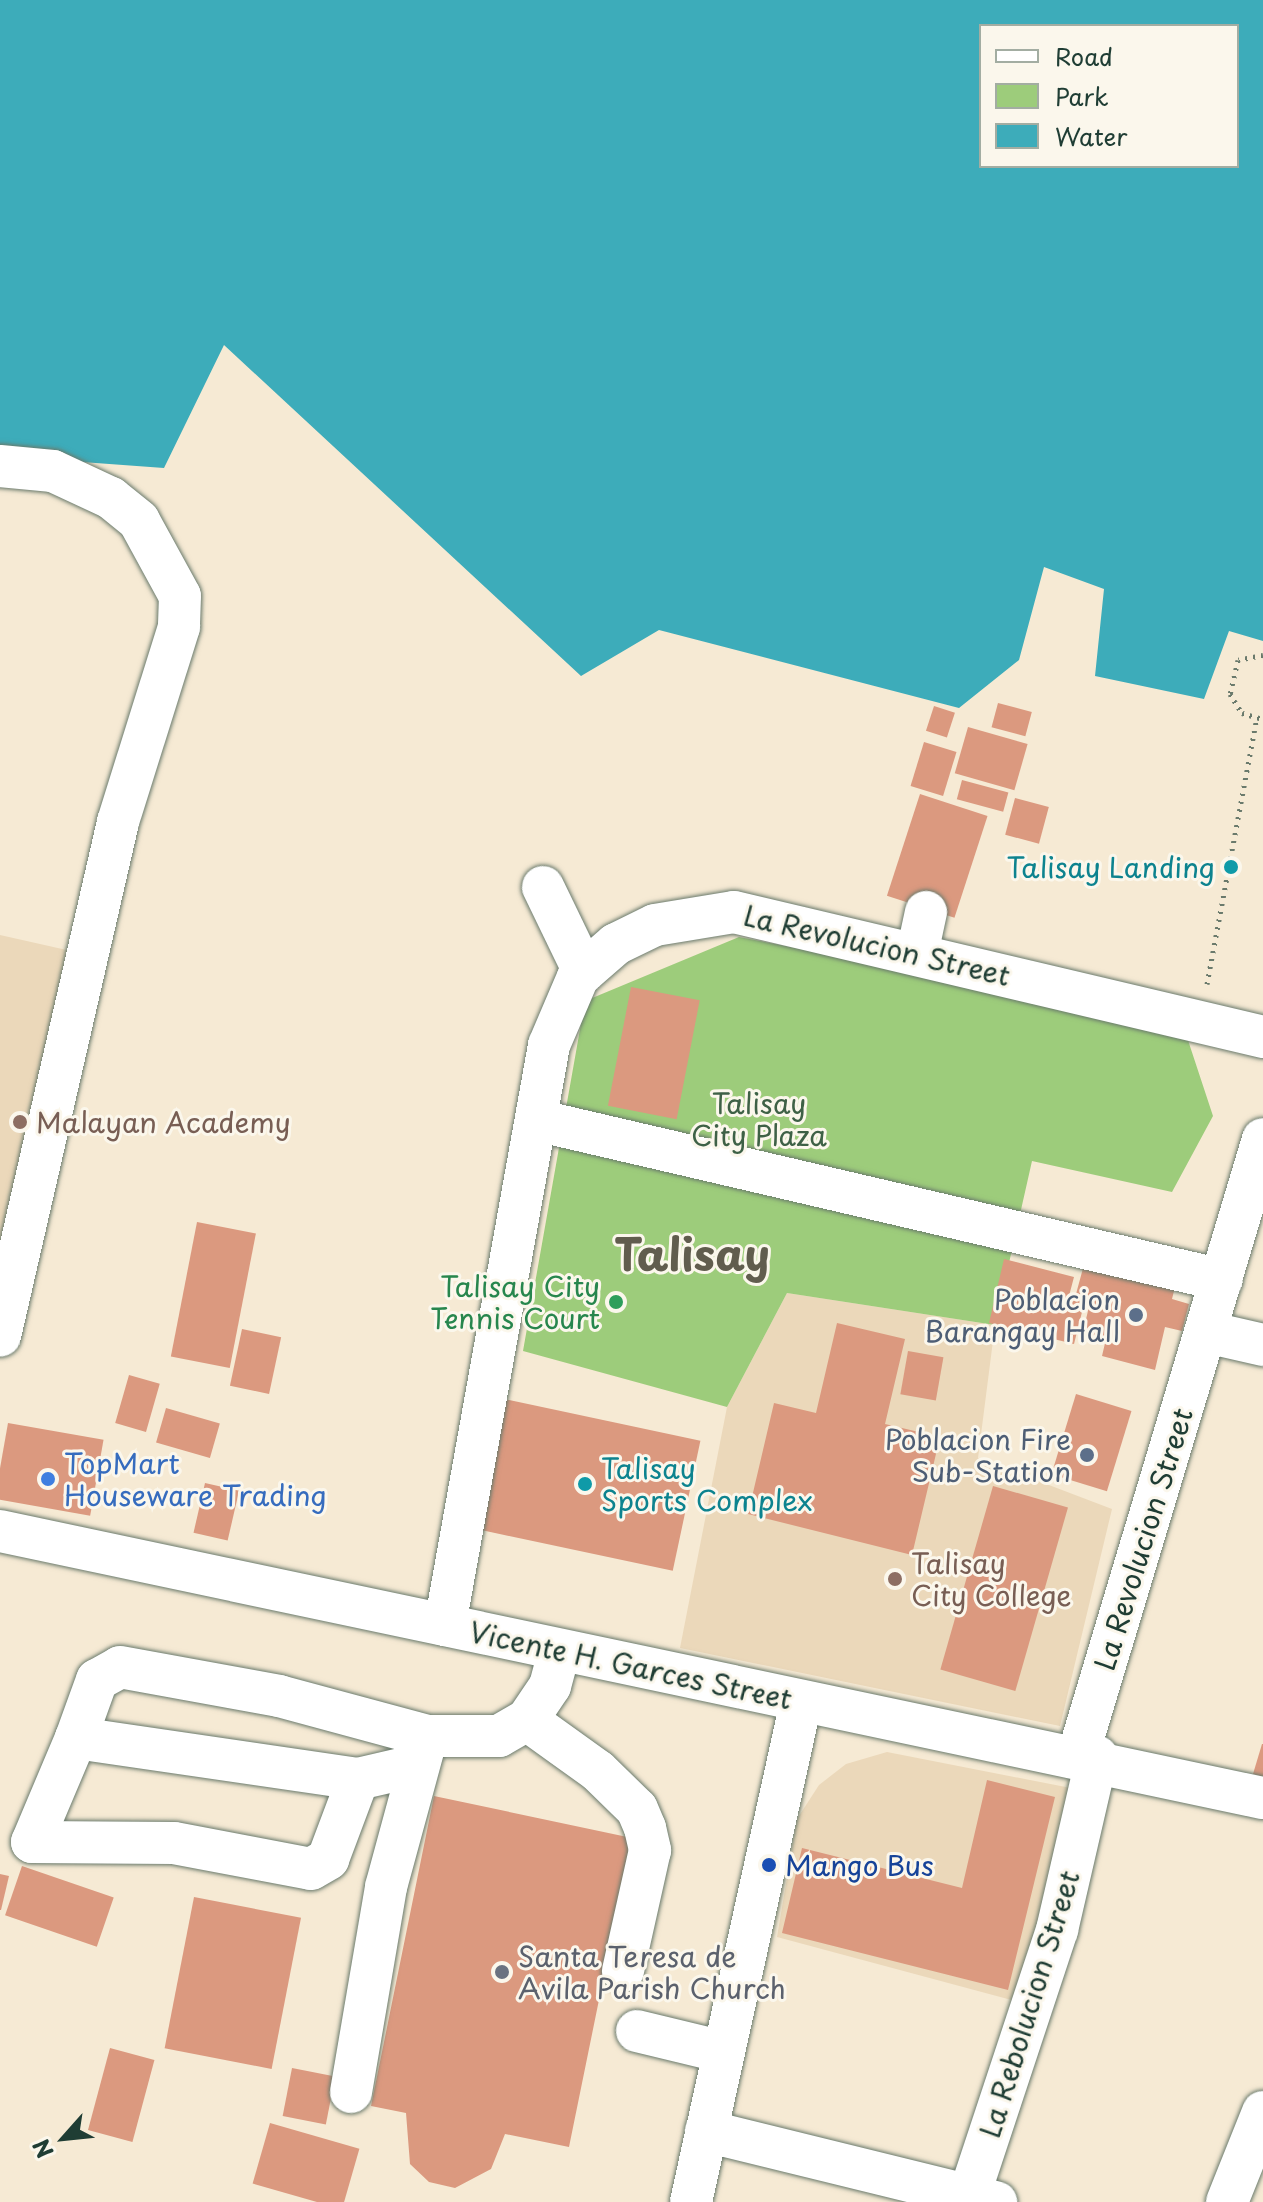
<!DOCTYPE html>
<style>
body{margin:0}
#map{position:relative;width:1263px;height:2202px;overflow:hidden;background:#f6ead4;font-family:"Playpen Sans",sans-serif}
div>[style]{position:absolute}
.built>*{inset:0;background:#ebd8ba}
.green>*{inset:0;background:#9dcc7b}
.water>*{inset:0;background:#3dacba}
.building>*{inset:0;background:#db997f;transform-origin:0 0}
.path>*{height:5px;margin-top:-2.5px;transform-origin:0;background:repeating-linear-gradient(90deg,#6a7a6c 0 2px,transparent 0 8px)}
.roads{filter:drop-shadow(0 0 2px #6a7a6c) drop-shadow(0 0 2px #6a7a6c)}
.minor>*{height:42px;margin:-21px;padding:0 21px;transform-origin:21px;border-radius:21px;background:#fff}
.dots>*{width:22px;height:22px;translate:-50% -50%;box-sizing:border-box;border:4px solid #fbf7ec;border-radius:50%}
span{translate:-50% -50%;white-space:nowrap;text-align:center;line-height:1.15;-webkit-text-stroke:6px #fbf7ec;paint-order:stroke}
.culture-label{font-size:28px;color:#0d838f}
.right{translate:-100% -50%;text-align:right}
.left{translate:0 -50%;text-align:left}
.street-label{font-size:28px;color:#1f3d34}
.park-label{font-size:28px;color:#3e6146}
.education-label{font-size:28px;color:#785e54}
.leisure-label{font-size:28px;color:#27864d}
.service-label{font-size:28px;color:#4e5e75}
.shop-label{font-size:28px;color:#366cbe}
.transit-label{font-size:28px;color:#164399}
.worship-label{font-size:28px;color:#5b616d}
.town-label{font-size:44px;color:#615d4e;font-weight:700}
.legend{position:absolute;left:979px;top:24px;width:260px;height:144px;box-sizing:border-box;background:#fbf7ec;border:2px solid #a3ada2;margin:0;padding:10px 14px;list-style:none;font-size:24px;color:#1f3d34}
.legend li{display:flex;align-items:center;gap:16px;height:40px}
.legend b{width:40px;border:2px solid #a3ada2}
.north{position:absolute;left:24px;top:2098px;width:80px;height:80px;-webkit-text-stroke:6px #fbf7ec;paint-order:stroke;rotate:243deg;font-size:22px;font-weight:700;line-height:32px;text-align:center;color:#1f3d34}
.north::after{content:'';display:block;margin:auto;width:28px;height:36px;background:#1f3d34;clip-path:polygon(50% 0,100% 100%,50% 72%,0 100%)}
</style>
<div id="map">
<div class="built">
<i style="clip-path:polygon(0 935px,80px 953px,0 1290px)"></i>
<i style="clip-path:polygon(787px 1293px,995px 1325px,978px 1458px,1112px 1509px,1060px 1726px,680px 1648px,727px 1407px)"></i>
<i style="clip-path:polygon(887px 1752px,1076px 1789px,1026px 2004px,777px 1937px,797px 1819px,819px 1785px,846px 1764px)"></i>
</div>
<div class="green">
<i style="clip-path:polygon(739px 937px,1182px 1022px,1213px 1116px,1172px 1192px,1032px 1161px,995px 1325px,787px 1293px,727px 1407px,523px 1351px,585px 1001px)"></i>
</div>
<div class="water">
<i style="clip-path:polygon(evenodd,0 0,1263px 0,1263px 641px,1229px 631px,1204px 699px,1095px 676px,1104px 589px,1044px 567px,1019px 660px,959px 708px,659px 630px,581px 676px,224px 345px,164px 468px,0 456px,0 0,981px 26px,1237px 26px,1237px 166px,981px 166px,981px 26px)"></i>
</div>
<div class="building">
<i style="left:998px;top:703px;width:35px;height:25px;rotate:15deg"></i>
<i style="left:934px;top:706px;width:22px;height:26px;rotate:18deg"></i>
<i style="left:968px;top:727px;width:62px;height:48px;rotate:16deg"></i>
<i style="left:924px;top:742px;width:34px;height:46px;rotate:17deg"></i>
<i style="left:962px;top:780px;width:48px;height:20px;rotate:15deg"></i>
<i style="left:920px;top:794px;width:71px;height:107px;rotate:18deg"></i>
<i style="left:1015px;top:798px;width:35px;height:38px;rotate:15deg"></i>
<i style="left:631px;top:987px;width:70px;height:121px;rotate:11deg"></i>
<i style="left:197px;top:1222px;width:60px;height:137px;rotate:11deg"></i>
<i style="clip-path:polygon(1004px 1259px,1074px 1277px,1069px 1296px,1085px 1300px,1074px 1344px,989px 1323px)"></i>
<i style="clip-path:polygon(1085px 1261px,1178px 1275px,1172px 1299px,1189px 1304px,1182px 1331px,1165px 1327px,1155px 1370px,1102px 1356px,1106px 1339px,1083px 1332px,1091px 1298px,1076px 1294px)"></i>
<i style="clip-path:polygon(837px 1323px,905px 1339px,885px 1424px,940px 1437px,912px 1555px,748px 1514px,774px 1403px,816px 1413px)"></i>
<i style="left:242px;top:1329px;width:40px;height:58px;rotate:12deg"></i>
<i style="left:908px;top:1351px;width:36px;height:44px;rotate:10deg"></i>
<i style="left:129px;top:1375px;width:32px;height:50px;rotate:16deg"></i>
<i style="left:1076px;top:1394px;width:58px;height:84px;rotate:17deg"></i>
<i style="left:495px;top:1397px;width:210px;height:133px;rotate:12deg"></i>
<i style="left:166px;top:1408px;width:56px;height:36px;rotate:16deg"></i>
<i style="left:8px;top:1423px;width:97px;height:77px;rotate:10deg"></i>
<i style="left:205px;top:1483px;width:35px;height:51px;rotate:13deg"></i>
<i style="left:993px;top:1486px;width:78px;height:191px;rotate:16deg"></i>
<i style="clip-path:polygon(1262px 1744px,1263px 1744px,1263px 1777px,1253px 1774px)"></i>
<i style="clip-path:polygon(987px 1780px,1055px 1797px,1008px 1990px,782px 1933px,802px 1848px,962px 1888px)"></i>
<i style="clip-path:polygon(434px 1796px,632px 1838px,569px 2147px,505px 2134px,491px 2169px,455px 2188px,429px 2182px,410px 2164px,406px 2113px,371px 2106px)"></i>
<i style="left:22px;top:1866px;width:97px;height:52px;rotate:19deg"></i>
<i style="clip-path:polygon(0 1874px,9px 1876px,1px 1910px,0 1910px)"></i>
<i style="left:194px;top:1897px;width:109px;height:154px;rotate:11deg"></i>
<i style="left:110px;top:2048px;width:46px;height:85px;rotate:15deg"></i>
<i style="left:292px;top:2068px;width:44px;height:49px;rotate:11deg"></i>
<i style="left:270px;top:2123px;width:93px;height:63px;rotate:16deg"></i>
</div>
<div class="path">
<i style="left:1263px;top:655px;width:25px;rotate:169deg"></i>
<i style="left:1238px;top:660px;width:35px;rotate:103deg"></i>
<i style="left:1230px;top:694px;width:22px;rotate:58deg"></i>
<i style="left:1242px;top:713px;width:22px;rotate:16deg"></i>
<i style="left:1207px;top:984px;width:271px;rotate:-79.4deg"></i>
</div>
<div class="roads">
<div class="minor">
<i style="left:0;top:466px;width:53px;rotate:5.4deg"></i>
<i style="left:53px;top:471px;width:64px;rotate:25deg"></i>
<i style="left:111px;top:498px;width:36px;rotate:39deg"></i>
<i style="left:139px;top:521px;width:85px;rotate:61.3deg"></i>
<i style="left:180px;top:596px;width:31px;rotate:92deg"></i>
<i style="left:179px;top:627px;width:204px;rotate:107.4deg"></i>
<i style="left:118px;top:822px;width:527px;rotate:102.93deg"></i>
<i style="left:543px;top:887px;width:94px;rotate:64.2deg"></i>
<i style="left:917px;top:954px;width:43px;rotate:-77.9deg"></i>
<i style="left:536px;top:1120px;width:704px;rotate:13.13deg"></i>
<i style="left:1206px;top:1332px;width:58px;rotate:12.8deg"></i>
<i style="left:0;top:1531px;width:1291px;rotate:11.94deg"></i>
<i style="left:445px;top:1625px;width:589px;rotate:-79.83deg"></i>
<i style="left:549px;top:1045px;width:74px;rotate:-66.9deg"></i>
<i style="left:578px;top:977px;width:50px;rotate:-41deg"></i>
<i style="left:616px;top:944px;width:43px;rotate:-26deg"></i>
<i style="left:655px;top:925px;width:80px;rotate:-9.3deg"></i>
<i style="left:734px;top:912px;width:544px;rotate:13.29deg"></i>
<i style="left:527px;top:1720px;width:87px;rotate:35.7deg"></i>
<i style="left:598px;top:1771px;width:54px;rotate:44.3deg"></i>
<i style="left:637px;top:1809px;width:21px;rotate:67deg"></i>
<i style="left:645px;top:1828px;width:23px;rotate:77deg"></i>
<i style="left:650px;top:1850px;width:124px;rotate:102.6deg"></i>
<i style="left:76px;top:1738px;width:113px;rotate:112.9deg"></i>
<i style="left:32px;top:1842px;width:142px;rotate:0.4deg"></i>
<i style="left:174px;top:1843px;width:139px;rotate:10.7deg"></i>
<i style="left:311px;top:1869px;width:20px;rotate:-30deg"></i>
<i style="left:328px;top:1859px;width:85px;rotate:-69.4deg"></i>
<i style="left:358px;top:1779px;width:62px;rotate:-13.1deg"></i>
<i style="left:1078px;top:1755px;width:643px;rotate:-73.28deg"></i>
<i style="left:358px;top:1779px;width:285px;rotate:-171.7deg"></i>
<i style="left:76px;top:1738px;width:62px;rotate:-70.1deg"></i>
<i style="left:97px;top:1680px;width:26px;rotate:-29deg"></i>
<i style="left:120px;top:1667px;width:162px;rotate:10.3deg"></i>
<i style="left:279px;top:1696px;width:153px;rotate:15.1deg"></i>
<i style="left:637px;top:2031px;width:89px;rotate:13.6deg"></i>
<i style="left:351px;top:2092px;width:208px;rotate:-80.3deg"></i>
<i style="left:386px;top:1887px;width:156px;rotate:-74.8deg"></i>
<i style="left:427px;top:1736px;width:72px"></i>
<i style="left:499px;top:1736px;width:32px;rotate:-30deg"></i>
<i style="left:527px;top:1720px;width:41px;rotate:-55.9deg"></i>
<i style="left:550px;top:1686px;width:35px;rotate:-75deg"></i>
<i style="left:706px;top:2131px;width:299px;rotate:13.8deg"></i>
<i style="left:691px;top:2202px;width:512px;rotate:-77.59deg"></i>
<i style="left:967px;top:2202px;width:287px;rotate:-71.7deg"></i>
<i style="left:1057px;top:1930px;width:178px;rotate:-77deg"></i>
<i style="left:1227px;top:2202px;width:97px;rotate:-68.2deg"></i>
</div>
</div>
<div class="dots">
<i style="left:1231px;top:867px;background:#0f9aa8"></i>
<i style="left:20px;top:1122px;background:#8d6e63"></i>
<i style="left:616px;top:1302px;background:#2e9e5b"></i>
<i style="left:1136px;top:1315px;background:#5c6f8a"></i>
<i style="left:1087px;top:1455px;background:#5c6f8a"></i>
<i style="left:48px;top:1479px;background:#3f7fe0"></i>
<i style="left:585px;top:1484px;background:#0f9aa8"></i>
<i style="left:895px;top:1579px;background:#8d6e63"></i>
<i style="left:769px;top:1865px;background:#1a4fb4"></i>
<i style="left:502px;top:1972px;background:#6b7280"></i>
</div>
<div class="culture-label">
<span class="right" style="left:1215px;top:867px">Talisay Landing</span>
<span class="left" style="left:601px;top:1484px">Talisay<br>Sports Complex</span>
</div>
<div class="street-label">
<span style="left:877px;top:945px;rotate:13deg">La Revolucion Street</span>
<span style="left:1143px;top:1539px;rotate:-73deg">La Revolucion Street</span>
<span style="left:631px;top:1665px;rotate:12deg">Vicente H. Garces Street</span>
<span style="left:1029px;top:2004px;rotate:-73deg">La Rebolucion Street</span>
</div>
<div class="park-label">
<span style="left:759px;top:1119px">Talisay<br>City Plaza</span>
</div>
<div class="education-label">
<span class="left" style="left:36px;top:1122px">Malayan Academy</span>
<span class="left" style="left:911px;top:1579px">Talisay<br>City College</span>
</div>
<div class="leisure-label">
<span class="right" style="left:600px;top:1302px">Talisay City<br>Tennis Court</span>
</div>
<div class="service-label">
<span class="right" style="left:1120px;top:1315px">Poblacion<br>Barangay Hall</span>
<span class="right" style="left:1071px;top:1455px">Poblacion Fire<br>Sub-Station</span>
</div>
<div class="shop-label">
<span class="left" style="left:64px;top:1479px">TopMart<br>Houseware Trading</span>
</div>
<div class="transit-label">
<span class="left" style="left:785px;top:1865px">Mango Bus</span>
</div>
<div class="worship-label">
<span class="left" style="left:518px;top:1972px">Santa Teresa de<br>Avila Parish Church</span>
</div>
<div class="town-label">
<span style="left:692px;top:1253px">Talisay</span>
</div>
<ul class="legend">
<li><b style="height:10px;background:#fff"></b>Road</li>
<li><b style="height:22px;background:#9dcc7b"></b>Park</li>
<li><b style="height:22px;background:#3dacba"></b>Water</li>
</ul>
<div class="north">N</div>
</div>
